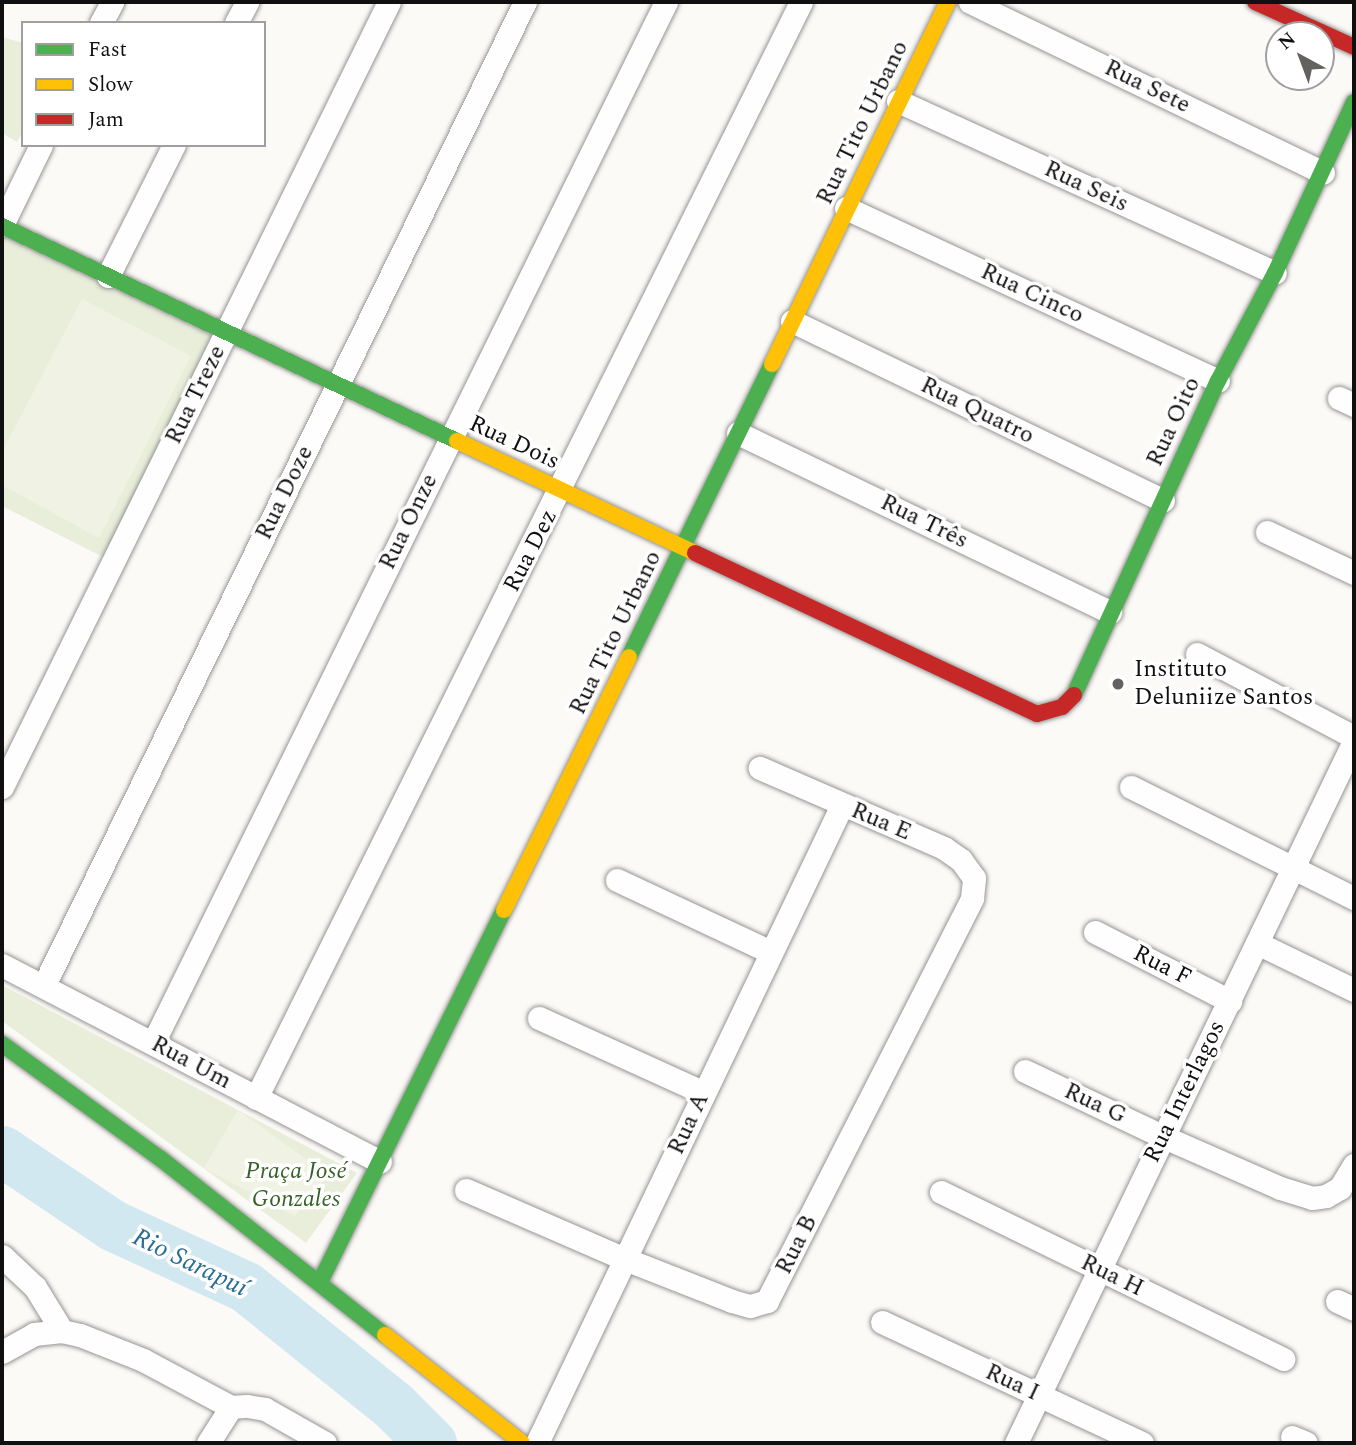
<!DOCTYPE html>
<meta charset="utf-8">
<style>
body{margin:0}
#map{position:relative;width:1356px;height:1445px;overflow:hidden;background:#fcfaf7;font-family:Spectral,serif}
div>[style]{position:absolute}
.green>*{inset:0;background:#e8eeda}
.pitch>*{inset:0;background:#f0f3e3}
.river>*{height:51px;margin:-25.5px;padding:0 25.5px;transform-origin:25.5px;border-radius:25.5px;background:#d2e8f1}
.roads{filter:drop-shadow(0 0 2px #969594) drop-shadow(0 0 2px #969594)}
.street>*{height:23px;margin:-11.5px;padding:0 11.5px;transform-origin:11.5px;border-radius:11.5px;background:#fffefe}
.fast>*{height:16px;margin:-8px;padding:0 8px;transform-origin:8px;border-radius:8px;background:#4caf50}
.slow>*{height:16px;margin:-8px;padding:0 8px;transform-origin:8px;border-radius:8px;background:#ffc107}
.jam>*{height:16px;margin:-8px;padding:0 8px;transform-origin:8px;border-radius:8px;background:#c62828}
.dots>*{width:19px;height:19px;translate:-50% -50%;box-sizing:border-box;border:4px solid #fff;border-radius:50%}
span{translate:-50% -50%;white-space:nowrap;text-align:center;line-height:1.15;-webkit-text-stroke:7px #fff;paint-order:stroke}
.street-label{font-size:24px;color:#101010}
.poi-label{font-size:24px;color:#101010}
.left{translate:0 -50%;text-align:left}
.park-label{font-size:24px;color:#386128;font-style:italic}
.water-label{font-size:26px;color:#296d93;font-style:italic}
.frame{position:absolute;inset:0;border:4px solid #101010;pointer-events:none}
.legend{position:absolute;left:21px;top:21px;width:245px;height:126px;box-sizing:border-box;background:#fff;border:2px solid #9f9f9f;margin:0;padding:9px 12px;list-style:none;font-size:21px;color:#101010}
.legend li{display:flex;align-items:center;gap:14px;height:35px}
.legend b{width:35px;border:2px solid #9f9f9f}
.north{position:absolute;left:1265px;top:21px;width:70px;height:70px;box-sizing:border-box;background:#fff;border:2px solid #9f9f9f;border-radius:50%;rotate:319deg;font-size:19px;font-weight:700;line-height:28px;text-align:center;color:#101010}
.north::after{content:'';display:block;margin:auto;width:24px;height:32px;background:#636261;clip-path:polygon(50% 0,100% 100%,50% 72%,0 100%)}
</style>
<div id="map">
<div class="green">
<i style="clip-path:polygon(2px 37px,23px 43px,23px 131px,17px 142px,2px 133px)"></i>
<i style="clip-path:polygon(2px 228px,219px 338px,105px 558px,2px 506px)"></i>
<i style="clip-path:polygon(2px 985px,357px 1173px,306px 1243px,2px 1021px)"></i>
</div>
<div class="pitch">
<i style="clip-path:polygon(82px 299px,191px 356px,99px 538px,2px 485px,2px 452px)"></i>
<i style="clip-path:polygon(238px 1110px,328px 1175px,295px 1216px,204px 1168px)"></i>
</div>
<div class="river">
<i style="left:2px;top:1151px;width:133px;rotate:33.9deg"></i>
<i style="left:112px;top:1225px;width:148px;rotate:24.8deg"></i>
<i style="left:246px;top:1287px;width:189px;rotate:38.8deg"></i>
<i style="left:393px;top:1405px;width:54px;rotate:45deg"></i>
</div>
<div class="roads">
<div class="street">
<i style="left:970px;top:2px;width:392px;rotate:25.8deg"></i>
<i style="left:101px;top:23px;width:24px;rotate:-62deg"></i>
<i style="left:236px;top:23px;width:24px;rotate:-62deg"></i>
<i style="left:898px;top:101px;width:414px;rotate:24.5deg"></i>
<i style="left:846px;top:208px;width:410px;rotate:24.9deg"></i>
<i style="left:2px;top:225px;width:89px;rotate:-64deg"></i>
<i style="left:108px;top:276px;width:147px;rotate:-63.3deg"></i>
<i style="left:792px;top:321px;width:412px;rotate:25.8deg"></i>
<i style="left:1339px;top:398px;width:17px;rotate:25deg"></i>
<i style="left:738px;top:433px;width:413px;rotate:25.7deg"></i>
<i style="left:1267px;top:532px;width:96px;rotate:25.2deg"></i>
<i style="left:1197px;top:654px;width:178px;rotate:27.9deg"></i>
<i style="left:2px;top:787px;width:875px;rotate:-63.76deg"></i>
<i style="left:1131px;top:787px;width:249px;rotate:26.5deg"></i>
<i style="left:617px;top:880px;width:170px;rotate:25.1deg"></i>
<i style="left:1095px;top:932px;width:152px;rotate:27.1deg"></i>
<i style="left:1257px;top:943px;width:108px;rotate:25.9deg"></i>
<i style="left:2px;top:965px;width:426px;rotate:27.5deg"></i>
<i style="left:44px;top:985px;width:1094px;rotate:-63.93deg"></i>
<i style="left:539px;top:1018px;width:181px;rotate:24.4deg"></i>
<i style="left:153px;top:1043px;width:1161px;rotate:-63.77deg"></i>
<i style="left:1025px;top:1071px;width:154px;rotate:25.4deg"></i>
<i style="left:1164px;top:1137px;width:127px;rotate:23.7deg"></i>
<i style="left:1280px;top:1188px;width:34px;rotate:17deg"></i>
<i style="left:1312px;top:1198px;width:14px;rotate:-8deg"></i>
<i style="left:1326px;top:1196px;width:16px;rotate:-30deg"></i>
<i style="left:1340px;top:1188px;width:27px;rotate:-59deg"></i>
<i style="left:256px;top:1098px;width:1224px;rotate:-63.56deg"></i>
<i style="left:466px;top:1190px;width:173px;rotate:23.5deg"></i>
<i style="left:625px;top:1259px;width:115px;rotate:21.4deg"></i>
<i style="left:732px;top:1301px;width:19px;rotate:16deg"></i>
<i style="left:750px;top:1306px;width:18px;rotate:-16deg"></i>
<i style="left:767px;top:1301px;width:452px;rotate:-63deg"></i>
<i style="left:972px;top:898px;width:20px;rotate:-84deg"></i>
<i style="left:974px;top:878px;width:22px;rotate:-126deg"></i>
<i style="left:961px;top:860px;width:21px;rotate:-145deg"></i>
<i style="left:944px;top:848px;width:201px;rotate:-156.5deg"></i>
<i style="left:941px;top:1192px;width:381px;rotate:26deg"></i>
<i style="left:2px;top:1256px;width:45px;rotate:43.2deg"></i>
<i style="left:35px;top:1287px;width:52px;rotate:58.5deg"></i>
<i style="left:1337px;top:1301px;width:19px;rotate:25deg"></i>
<i style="left:882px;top:1322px;width:287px;rotate:25deg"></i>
<i style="left:2px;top:1352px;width:37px;rotate:-29deg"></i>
<i style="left:34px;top:1334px;width:28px;rotate:-6deg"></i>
<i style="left:62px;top:1331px;width:18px;rotate:13deg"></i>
<i style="left:80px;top:1335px;width:68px;rotate:21.6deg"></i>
<i style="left:143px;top:1360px;width:100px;rotate:28.1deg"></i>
<i style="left:231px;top:1407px;width:16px;rotate:-4deg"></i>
<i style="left:247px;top:1406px;width:18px;rotate:9deg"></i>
<i style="left:265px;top:1409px;width:69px;rotate:29.5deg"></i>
<i style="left:1292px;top:1437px;width:15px;rotate:23deg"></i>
<i style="left:208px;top:1443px;width:43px;rotate:-57.4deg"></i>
<i style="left:537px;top:1443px;width:707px;rotate:-64.45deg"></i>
<i style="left:1016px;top:1443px;width:779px;rotate:-64.29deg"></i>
</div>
<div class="fast">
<i style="left:2px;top:226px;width:503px;rotate:25.29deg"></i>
<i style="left:629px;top:657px;width:326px;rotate:-64deg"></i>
<i style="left:1074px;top:695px;width:345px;rotate:-65.4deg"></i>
<i style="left:1218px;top:381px;width:122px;rotate:-62.2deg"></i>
<i style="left:1275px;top:273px;width:188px;rotate:-65.2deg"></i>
<i style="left:2px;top:1044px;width:196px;rotate:35.9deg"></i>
<i style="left:161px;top:1159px;width:285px;rotate:38.2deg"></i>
<i style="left:320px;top:1282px;width:415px;rotate:-63.7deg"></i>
</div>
<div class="slow">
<i style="left:772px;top:364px;width:403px;rotate:-64.1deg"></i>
<i style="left:457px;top:441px;width:263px;rotate:25.2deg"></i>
<i style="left:504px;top:910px;width:282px;rotate:-63.7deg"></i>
<i style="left:385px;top:1335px;width:174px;rotate:38.2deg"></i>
</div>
<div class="jam">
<i style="left:1255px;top:2px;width:109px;rotate:24.4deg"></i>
<i style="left:695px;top:553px;width:378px;rotate:25.2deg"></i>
<i style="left:1037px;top:714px;width:26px;rotate:-16deg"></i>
<i style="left:1062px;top:707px;width:17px;rotate:-45deg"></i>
</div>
</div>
<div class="dots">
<i style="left:1118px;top:684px;background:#636261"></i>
</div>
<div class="street-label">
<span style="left:1147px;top:87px;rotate:26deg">Rua Sete</span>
<span style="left:863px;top:123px;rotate:-64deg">Rua Tito Urbano</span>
<span style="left:1086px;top:187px;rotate:25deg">Rua Seis</span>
<span style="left:1032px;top:294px;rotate:25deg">Rua Cinco</span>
<span style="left:196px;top:395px;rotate:-64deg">Rua Treze</span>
<span style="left:977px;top:411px;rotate:26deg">Rua Quatro</span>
<span style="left:1174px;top:422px;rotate:-65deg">Rua Oito</span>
<span style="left:514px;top:443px;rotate:25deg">Rua Dois</span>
<span style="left:285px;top:493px;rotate:-64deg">Rua Doze</span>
<span style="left:409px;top:522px;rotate:-64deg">Rua Onze</span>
<span style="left:924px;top:522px;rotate:26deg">Rua Três</span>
<span style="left:531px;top:551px;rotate:-63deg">Rua Dez</span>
<span style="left:616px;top:633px;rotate:-64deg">Rua Tito Urbano</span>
<span style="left:881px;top:822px;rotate:23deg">Rua E</span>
<span style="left:1162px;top:966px;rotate:27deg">Rua F</span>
<span style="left:191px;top:1063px;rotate:28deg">Rua Um</span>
<span style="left:1185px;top:1092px;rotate:-64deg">Rua Interlagos</span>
<span style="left:1095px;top:1104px;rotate:25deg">Rua G</span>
<span style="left:689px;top:1124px;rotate:-65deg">Rua A</span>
<span style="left:797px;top:1245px;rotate:-63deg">Rua B</span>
<span style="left:1112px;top:1276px;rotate:26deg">Rua H</span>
<span style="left:1012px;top:1383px;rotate:25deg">Rua I</span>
</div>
<div class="poi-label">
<span class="left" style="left:1134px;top:684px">Instituto<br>Deluniize Santos</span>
</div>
<div class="park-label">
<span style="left:296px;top:1186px">Praça José<br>Gonzales</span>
</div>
<div class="water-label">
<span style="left:190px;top:1263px;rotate:26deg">Rio Sarapuí</span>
</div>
<div class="frame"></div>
<ul class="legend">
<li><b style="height:9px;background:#4caf50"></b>Fast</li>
<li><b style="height:9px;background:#ffc107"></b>Slow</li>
<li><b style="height:9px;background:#c62828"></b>Jam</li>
</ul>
<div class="north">N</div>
</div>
